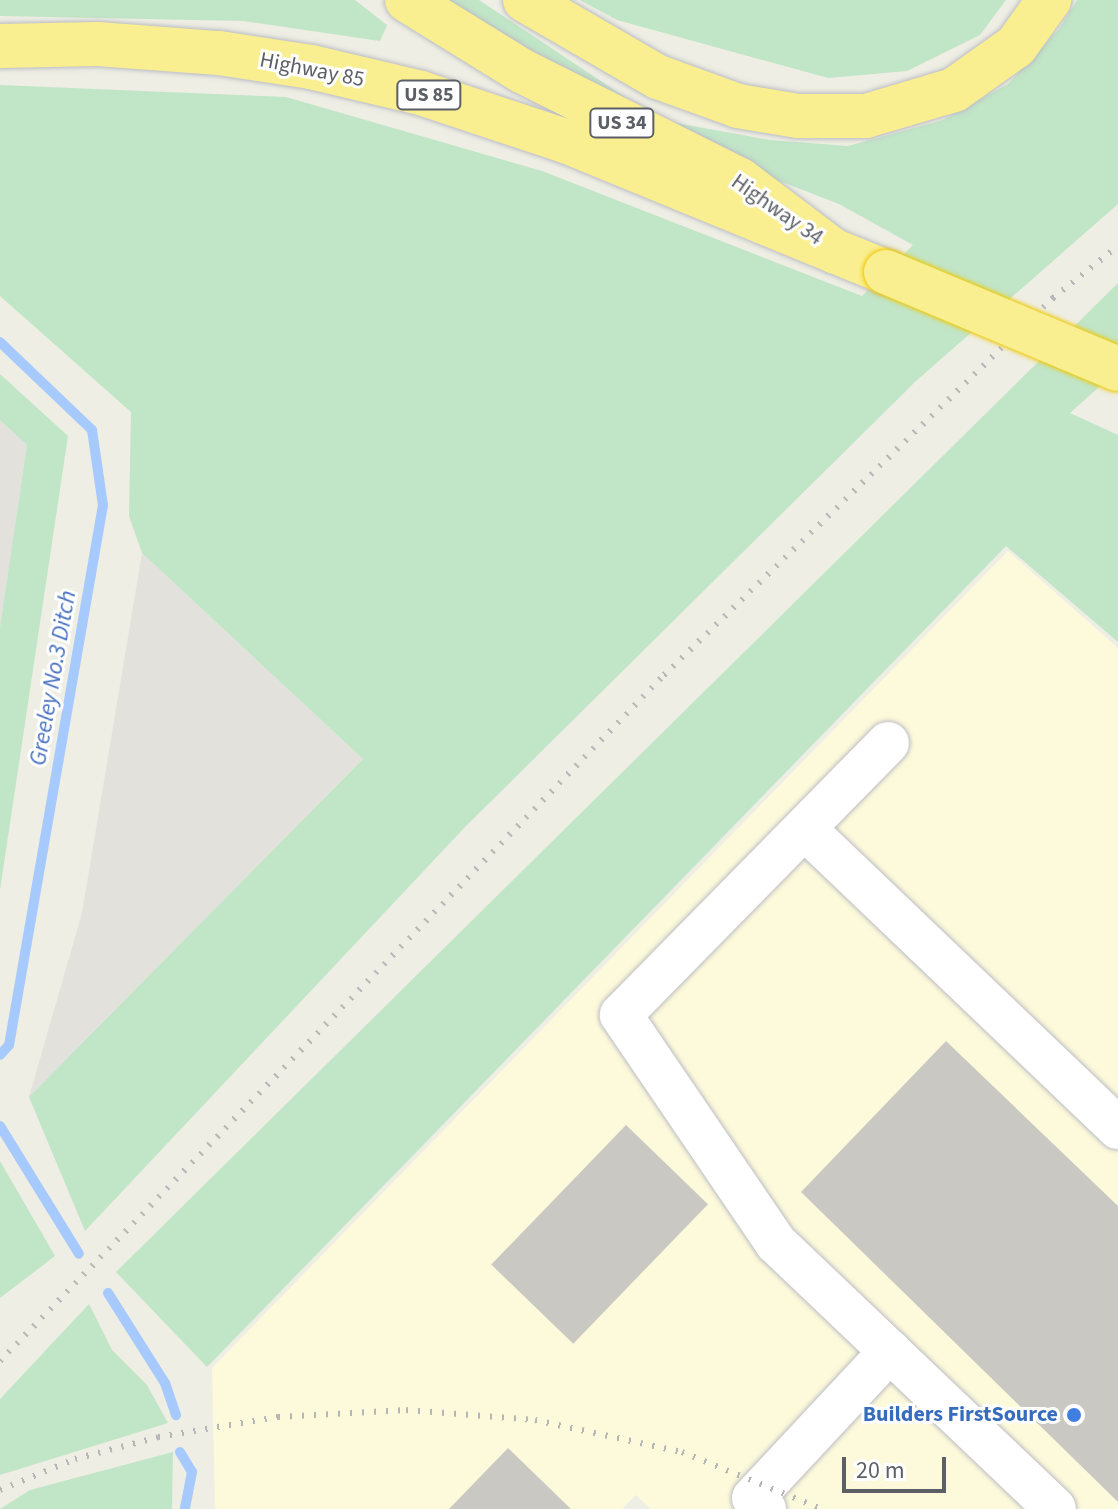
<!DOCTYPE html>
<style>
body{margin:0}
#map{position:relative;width:1118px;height:1509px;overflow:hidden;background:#eeeee4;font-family:"Source Sans 3",sans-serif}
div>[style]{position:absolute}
.commercial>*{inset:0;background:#fdfadb}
.industrial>*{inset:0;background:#e2e1dc}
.green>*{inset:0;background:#c1e5c7}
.stream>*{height:10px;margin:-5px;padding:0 5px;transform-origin:5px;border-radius:5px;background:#a6cafd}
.building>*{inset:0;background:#cac8c2;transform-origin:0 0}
.roads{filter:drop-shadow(0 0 2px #bcbdc3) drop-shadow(0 0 2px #bcbdc3)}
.minor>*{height:42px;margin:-21px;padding:0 21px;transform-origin:21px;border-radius:21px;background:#fff}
.highway>*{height:44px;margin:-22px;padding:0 22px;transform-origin:22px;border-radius:22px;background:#faef90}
.rail>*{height:6px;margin-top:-3px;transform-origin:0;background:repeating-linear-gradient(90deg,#b5b6b6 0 2px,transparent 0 12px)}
.bridges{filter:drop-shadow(0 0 2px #eec805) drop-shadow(0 0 2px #eec805)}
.highway-bridge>*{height:44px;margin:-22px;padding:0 22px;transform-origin:22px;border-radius:22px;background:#faef90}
.dots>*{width:22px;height:22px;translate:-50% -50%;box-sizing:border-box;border:4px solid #fff;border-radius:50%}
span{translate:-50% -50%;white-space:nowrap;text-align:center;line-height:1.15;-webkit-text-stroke:6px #fff;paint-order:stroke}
.shield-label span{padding:2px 6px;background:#fff;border:2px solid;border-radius:6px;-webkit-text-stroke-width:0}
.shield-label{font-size:20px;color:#5c5f65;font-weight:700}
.street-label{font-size:22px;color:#5c5f65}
.shop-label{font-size:22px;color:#366cbe;font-weight:700}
.right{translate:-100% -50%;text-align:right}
.water-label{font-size:24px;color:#4871c1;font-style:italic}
.scale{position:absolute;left:842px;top:1457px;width:104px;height:36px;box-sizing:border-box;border:4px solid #5c5f65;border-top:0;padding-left:10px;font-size:24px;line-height:28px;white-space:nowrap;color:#5c5f65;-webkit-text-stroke:6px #fff;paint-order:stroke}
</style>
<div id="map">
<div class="commercial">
<i style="clip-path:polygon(1008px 551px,1118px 648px,1118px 1509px,651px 1509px,636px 1495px,622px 1509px,215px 1509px,212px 1368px)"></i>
</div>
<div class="industrial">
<i style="clip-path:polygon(0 420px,27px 445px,0 627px)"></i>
<i style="clip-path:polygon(142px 553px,363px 759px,29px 1097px,82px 913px)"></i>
</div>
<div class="green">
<i style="clip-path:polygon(0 0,355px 0,387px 25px,380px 41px,243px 21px,0 16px)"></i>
<i style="clip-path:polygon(437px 0,479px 0,658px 119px,569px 83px)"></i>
<i style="clip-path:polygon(580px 0,1006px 0,980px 35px,907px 71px,828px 78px,617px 20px)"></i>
<i style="clip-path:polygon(1077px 0,1118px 0,1118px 204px,916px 381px,466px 826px,85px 1231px,29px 1097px,363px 759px,142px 553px,129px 516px,131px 412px,0 296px,0 85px,286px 97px,542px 171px,862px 296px,913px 245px,839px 204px,769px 177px,671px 122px,770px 140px,848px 146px,943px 120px,1008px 84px,1059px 29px)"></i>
<i style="clip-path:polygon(1118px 283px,1118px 370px,1070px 413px,1118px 435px,1118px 642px,1006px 546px,207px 1367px,116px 1272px)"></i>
<i style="clip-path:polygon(0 374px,68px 436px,0 890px,0 627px,27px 445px,0 420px)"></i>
<i style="clip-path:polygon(0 1161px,55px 1256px,0 1298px)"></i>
<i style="clip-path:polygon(89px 1304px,112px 1350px,147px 1385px,168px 1423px,0 1475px,0 1399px)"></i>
<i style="clip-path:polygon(173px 1452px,172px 1509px,0 1509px,30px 1490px)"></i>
</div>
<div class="stream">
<i style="left:0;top:342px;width:127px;rotate:43.7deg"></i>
<i style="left:92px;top:430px;width:76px;rotate:81.7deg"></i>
<i style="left:103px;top:505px;width:548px;rotate:99.87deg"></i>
<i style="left:9px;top:1045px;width:13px;rotate:132deg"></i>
<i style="left:0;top:1126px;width:150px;rotate:58.3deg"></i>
<i style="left:108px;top:1293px;width:107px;rotate:57.7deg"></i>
<i style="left:165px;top:1383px;width:34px;rotate:71deg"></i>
<i style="left:180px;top:1452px;width:23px;rotate:59deg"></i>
<i style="left:192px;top:1472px;width:38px;rotate:101deg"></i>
</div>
<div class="building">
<i style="clip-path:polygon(946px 1041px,1118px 1206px,1118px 1502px,801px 1192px)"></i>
<i style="left:626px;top:1125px;width:114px;height:194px;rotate:44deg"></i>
<i style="clip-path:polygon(508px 1448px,571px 1509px,449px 1509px)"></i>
</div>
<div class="roads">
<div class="minor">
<i style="left:888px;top:743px;width:381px;rotate:134.5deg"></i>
<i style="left:621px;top:1015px;width:276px;rotate:55.8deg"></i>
<i style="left:776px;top:1243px;width:385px;rotate:43.6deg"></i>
<i style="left:805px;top:829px;width:433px;rotate:43.7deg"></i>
<i style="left:765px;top:1509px;width:16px;rotate:-137deg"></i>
<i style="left:753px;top:1498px;width:201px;rotate:-47deg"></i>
</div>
<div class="highway">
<i style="left:407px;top:0;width:135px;rotate:31.7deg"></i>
<i style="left:522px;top:71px;width:244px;rotate:26.6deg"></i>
<i style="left:740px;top:180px;width:118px;rotate:37.1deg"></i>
<i style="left:834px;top:251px;width:56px;rotate:22deg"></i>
<i style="left:525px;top:0;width:154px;rotate:30.1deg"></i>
<i style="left:658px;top:77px;width:85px;rotate:19.9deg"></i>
<i style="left:738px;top:106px;width:61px;rotate:9.5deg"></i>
<i style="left:798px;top:116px;width:68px"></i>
<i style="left:866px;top:116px;width:92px;rotate:-16.5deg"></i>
<i style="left:954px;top:90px;width:76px;rotate:-35.4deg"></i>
<i style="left:1016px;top:46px;width:57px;rotate:-54.3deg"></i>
<i style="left:0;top:46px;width:98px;rotate:-1.2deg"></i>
<i style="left:98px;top:44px;width:121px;rotate:4.3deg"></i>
<i style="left:219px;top:53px;width:93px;rotate:8.7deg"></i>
<i style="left:311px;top:67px;width:113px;rotate:13.3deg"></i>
<i style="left:421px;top:93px;width:155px;rotate:18.4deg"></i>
<i style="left:568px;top:142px;width:287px;rotate:22.3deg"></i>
</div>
</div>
<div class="rail">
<i style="left:0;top:1361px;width:955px;rotate:-45.93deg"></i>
<i style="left:664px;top:675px;width:542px;rotate:-44.1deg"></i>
<i style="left:1053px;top:298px;width:83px;rotate:-38.7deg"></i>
<i style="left:0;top:1490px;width:81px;rotate:-22.5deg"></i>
<i style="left:75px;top:1459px;width:86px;rotate:-14.8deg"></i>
<i style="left:158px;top:1437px;width:122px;rotate:-9.5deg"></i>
<i style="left:278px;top:1417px;width:128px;rotate:-3.1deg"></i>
<i style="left:406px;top:1410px;width:129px;rotate:4.4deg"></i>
<i style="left:535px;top:1420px;width:150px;rotate:12.3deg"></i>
<i style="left:682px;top:1452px;width:151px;rotate:22.2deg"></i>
</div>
<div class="bridges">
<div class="highway-bridge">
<i style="left:886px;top:272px;width:251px;rotate:22.7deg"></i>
</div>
</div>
<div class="dots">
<i style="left:1074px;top:1415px;background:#3f7fe0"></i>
</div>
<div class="shield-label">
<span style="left:429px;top:95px">US 85</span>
<span style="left:622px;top:123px">US 34</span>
</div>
<div class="street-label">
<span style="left:312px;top:70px;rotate:11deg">Highway 85</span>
<span style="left:777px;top:210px;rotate:35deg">Highway 34</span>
</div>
<div class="shop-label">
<span class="right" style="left:1058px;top:1415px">Builders FirstSource</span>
</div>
<div class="water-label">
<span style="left:53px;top:678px;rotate:-80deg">Greeley No.3 Ditch</span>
</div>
<div class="scale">20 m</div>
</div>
